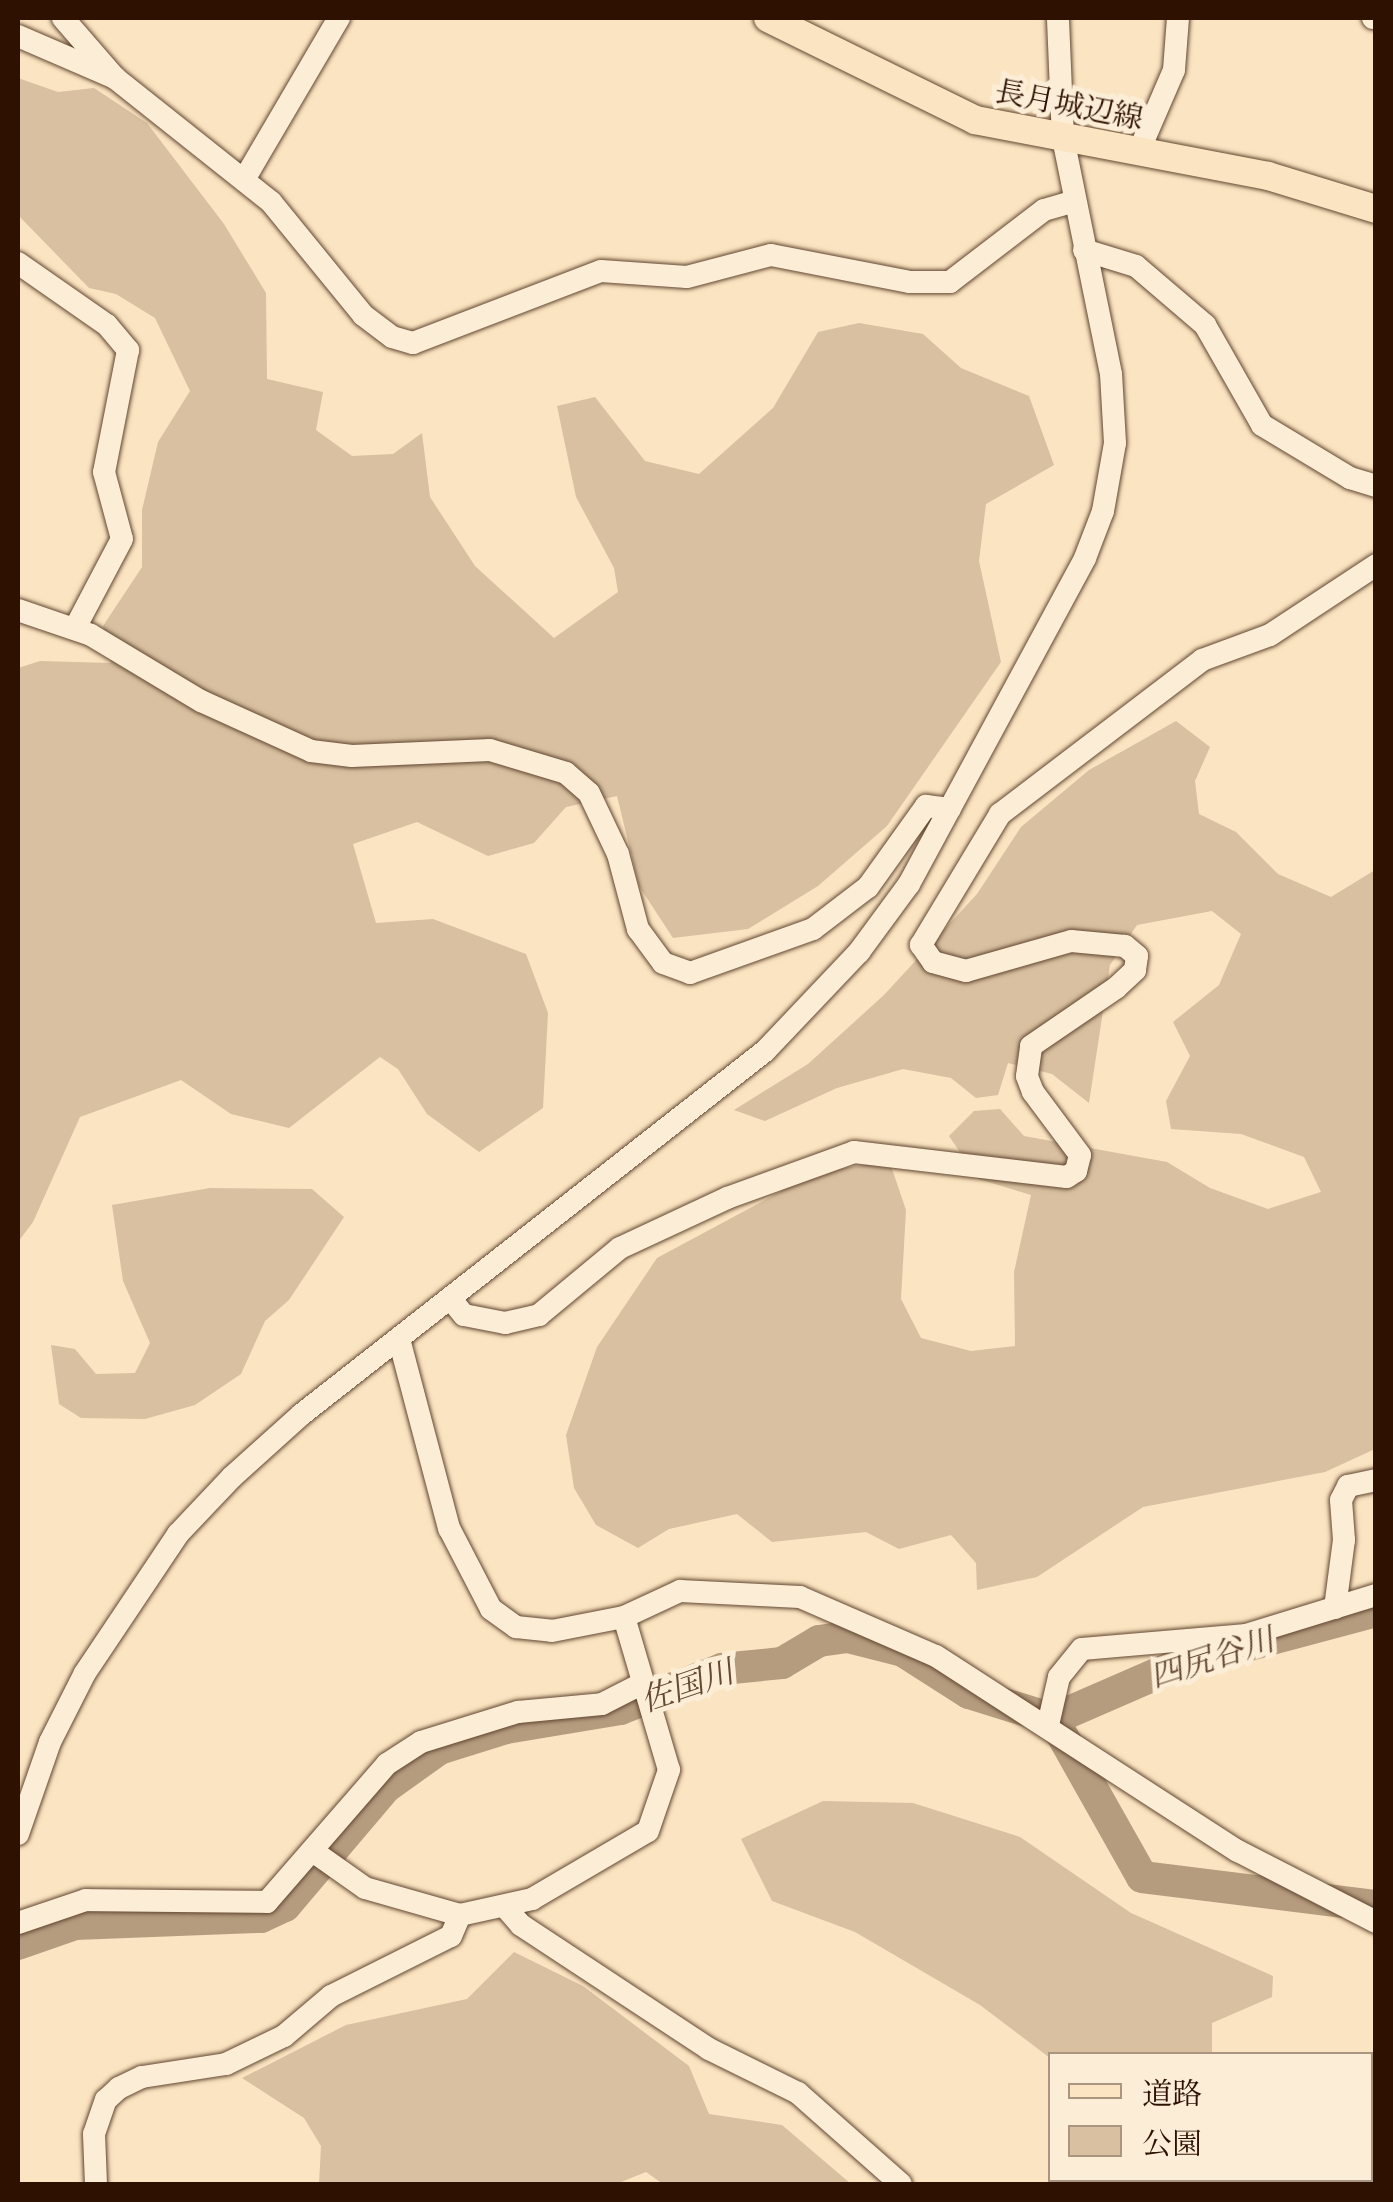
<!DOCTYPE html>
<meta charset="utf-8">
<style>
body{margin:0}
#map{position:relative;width:1393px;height:2202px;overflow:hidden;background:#fbe4c1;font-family:"Libre Caslon Text","Noto Serif JP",serif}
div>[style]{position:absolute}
.green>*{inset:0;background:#d8c0a0}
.river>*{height:32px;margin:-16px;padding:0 16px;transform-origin:16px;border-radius:16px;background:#b59c7f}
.roads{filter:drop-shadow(0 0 2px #614630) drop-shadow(0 0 2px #614630)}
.minor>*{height:22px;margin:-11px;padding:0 11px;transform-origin:11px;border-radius:11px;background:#fcedd7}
.major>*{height:28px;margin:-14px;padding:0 14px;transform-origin:14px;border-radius:14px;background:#fbe4c1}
span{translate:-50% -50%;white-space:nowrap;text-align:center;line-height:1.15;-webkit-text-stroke:10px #fcedd7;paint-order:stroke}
.street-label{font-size:30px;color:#2e1100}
.water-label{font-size:32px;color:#644933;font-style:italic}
.frame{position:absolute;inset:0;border:20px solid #2e1100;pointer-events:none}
.legend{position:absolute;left:1048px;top:2052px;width:325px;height:130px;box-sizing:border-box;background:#fcedd7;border:2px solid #aa9581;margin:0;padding:12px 18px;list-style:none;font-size:30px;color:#2e1100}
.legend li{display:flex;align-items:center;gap:20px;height:50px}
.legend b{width:50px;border:2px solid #aa9581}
</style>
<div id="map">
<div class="green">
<i style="clip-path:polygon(18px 78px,58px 92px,94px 88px,147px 123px,224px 224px,266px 293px,267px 379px,323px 392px,316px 430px,352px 456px,393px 454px,422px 433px,430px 497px,475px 566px,554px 638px,618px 592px,614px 568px,576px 497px,557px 406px,595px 397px,645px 461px,699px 474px,773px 408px,818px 332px,859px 323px,923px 334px,961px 368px,1029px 396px,1054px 465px,986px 504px,979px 561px,1001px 662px,887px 826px,818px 886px,748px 929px,673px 938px,639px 886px,617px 796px,566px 807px,534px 843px,488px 856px,417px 822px,353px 844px,376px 923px,433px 919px,526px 954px,548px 1013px,543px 1108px,479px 1152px,427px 1114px,398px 1069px,380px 1057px,289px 1128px,231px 1114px,181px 1080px,80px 1117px,33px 1222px,18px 1242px,18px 668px,40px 661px,111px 663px,103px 626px,142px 567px,142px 510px,158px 442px,190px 391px,155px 318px,116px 294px,89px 288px,18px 215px)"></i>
<i style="clip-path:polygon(1176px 721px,1210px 747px,1195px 781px,1199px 814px,1236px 832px,1278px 874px,1331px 897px,1375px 870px,1375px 1449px,1325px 1472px,1143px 1507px,1037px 1577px,977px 1590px,976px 1563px,951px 1535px,899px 1549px,866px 1532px,772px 1542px,737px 1514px,669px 1529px,638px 1548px,596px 1525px,574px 1488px,566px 1435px,597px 1347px,657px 1258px,813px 1174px,889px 1160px,906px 1210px,901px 1299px,921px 1338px,971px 1351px,1015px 1346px,1014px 1272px,1031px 1195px,978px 1179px,949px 1136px,974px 1111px,1000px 1109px,1024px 1136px,1167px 1162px,1210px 1188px,1268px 1209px,1321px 1192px,1304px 1157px,1241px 1134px,1171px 1129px,1166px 1101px,1190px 1056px,1173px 1022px,1219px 985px,1241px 934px,1212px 911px,1137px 925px,1110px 965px,1089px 1103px,1052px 1074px,1008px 1063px,998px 1095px,976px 1098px,951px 1078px,903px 1069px,837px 1088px,765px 1121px,734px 1110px,808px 1064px,884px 995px,977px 894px,1021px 827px,1089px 770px)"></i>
<i style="clip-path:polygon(210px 1188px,312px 1189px,344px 1217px,289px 1300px,265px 1321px,241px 1374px,195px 1405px,145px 1419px,81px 1418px,59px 1404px,51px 1345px,75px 1349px,96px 1374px,135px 1373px,150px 1343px,123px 1281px,112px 1205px)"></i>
<i style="clip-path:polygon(823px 1801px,913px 1803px,1020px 1837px,1131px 1913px,1273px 1976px,1272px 1997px,1212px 2023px,1212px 2054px,1050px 2058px,980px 2005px,855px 1932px,772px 1901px,741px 1839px)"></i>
<i style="clip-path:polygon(514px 1952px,583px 1986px,689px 2066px,709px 2114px,782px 2125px,851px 2184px,663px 2184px,646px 2172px,616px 2184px,319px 2184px,321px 2146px,304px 2118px,242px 2078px,346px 2025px,467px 1999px)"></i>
<i style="clip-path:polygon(1371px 2170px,1375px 2184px,1141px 2180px,1370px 2180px)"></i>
</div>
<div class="river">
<i style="left:1053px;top:1719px;width:141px;rotate:-23.5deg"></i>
<i style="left:1182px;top:1663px;width:201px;rotate:-15deg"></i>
<i style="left:18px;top:1944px;width:60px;rotate:-19.3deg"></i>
<i style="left:75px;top:1924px;width:186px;rotate:-2.2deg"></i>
<i style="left:261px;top:1917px;width:26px;rotate:-25deg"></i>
<i style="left:285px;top:1906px;width:156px;rotate:-49.7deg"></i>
<i style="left:386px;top:1787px;width:65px;rotate:-35.6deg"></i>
<i style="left:439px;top:1749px;width:70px;rotate:-17.4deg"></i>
<i style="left:506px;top:1728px;width:116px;rotate:-9.5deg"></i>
<i style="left:620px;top:1709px;width:110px;rotate:-21.4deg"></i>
<i style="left:722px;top:1669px;width:60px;rotate:-5.7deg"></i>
<i style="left:782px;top:1663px;width:43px;rotate:-30.7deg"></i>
<i style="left:819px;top:1641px;width:29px;rotate:-8deg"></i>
<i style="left:848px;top:1637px;width:57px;rotate:14.3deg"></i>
<i style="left:903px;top:1651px;width:78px;rotate:32.5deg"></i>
<i style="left:969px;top:1693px;width:88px;rotate:17.2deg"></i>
<i style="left:1053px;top:1719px;width:181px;rotate:60.6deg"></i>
<i style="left:1142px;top:1877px;width:236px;rotate:7.1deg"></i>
</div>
<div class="roads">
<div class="minor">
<i style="left:63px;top:18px;width:79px;rotate:49.1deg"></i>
<i style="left:115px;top:78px;width:199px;rotate:38.5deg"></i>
<i style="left:271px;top:202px;width:146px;rotate:50.8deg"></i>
<i style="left:363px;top:315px;width:36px;rotate:37deg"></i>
<i style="left:392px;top:337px;width:22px;rotate:16deg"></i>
<i style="left:413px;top:343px;width:201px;rotate:-21deg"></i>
<i style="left:601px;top:271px;width:86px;rotate:4deg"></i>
<i style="left:687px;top:277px;width:87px;rotate:-14.7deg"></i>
<i style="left:771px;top:255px;width:142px;rotate:11deg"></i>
<i style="left:910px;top:282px;width:40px"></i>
<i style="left:950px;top:282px;width:118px;rotate:-37.5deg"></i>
<i style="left:1044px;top:210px;width:32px;rotate:-16deg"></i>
<i style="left:1373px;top:18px;width:3px"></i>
<i style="left:18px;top:36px;width:106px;rotate:23.4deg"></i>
<i style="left:1139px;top:151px;width:88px;rotate:-66.6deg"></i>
<i style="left:1174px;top:70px;width:52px;rotate:-85.6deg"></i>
<i style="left:245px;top:178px;width:186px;rotate:-59.6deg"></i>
<i style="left:1084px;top:250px;width:54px;rotate:17.1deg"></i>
<i style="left:1136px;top:266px;width:91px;rotate:40.5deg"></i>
<i style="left:1205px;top:325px;width:115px;rotate:60.3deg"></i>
<i style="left:1262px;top:425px;width:103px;rotate:31.1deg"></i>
<i style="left:1350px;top:478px;width:27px;rotate:17deg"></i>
<i style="left:18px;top:263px;width:108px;rotate:34.9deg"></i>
<i style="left:107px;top:325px;width:33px;rotate:50deg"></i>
<i style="left:128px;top:350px;width:124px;rotate:101.1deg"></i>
<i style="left:104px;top:472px;width:69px;rotate:75deg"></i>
<i style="left:122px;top:539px;width:101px;rotate:117.8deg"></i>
<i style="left:18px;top:610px;width:77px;rotate:18.9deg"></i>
<i style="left:91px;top:635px;width:128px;rotate:31deg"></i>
<i style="left:201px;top:701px;width:121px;rotate:24.4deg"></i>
<i style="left:311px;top:751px;width:41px;rotate:7deg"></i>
<i style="left:352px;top:756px;width:138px;rotate:-2.5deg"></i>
<i style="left:490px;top:750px;width:79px;rotate:16.8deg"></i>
<i style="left:566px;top:773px;width:30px;rotate:41deg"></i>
<i style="left:589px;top:793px;width:68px;rotate:64.6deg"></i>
<i style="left:618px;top:854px;width:78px;rotate:75.1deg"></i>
<i style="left:638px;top:929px;width:42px;rotate:53.7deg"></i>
<i style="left:663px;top:963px;width:29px;rotate:20deg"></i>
<i style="left:690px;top:973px;width:131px;rotate:-19.7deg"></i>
<i style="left:813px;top:929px;width:69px;rotate:-37.4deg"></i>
<i style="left:868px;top:887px;width:100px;rotate:-54.4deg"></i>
<i style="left:926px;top:806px;width:24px;rotate:7deg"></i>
<i style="left:450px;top:1298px;width:22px;rotate:51deg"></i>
<i style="left:464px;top:1315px;width:42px;rotate:11deg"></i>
<i style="left:505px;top:1323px;width:35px;rotate:-13deg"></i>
<i style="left:539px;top:1315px;width:105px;rotate:-39.6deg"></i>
<i style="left:620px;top:1248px;width:118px;rotate:-25deg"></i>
<i style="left:727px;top:1198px;width:135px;rotate:-19.9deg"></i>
<i style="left:854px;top:1152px;width:214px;rotate:6.7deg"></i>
<i style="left:1067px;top:1177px;width:11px;rotate:-34deg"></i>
<i style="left:1076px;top:1171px;width:16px;rotate:-76deg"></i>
<i style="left:1080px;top:1155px;width:79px;rotate:-126.7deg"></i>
<i style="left:1033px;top:1092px;width:17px;rotate:-111deg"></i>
<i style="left:1027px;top:1076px;width:30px;rotate:-82deg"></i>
<i style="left:1031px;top:1046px;width:103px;rotate:-34.3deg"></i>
<i style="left:1116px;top:988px;width:26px;rotate:-43deg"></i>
<i style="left:1135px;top:970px;width:14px;rotate:-82deg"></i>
<i style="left:1137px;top:956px;width:16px;rotate:-140deg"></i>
<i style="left:1125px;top:946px;width:54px;rotate:-174.7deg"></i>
<i style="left:1071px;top:941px;width:109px;rotate:164.1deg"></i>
<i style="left:966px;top:971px;width:34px;rotate:-165deg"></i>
<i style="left:933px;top:962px;width:21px;rotate:-125deg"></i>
<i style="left:921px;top:945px;width:153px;rotate:-58.9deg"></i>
<i style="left:1000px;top:814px;width:254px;rotate:-37.3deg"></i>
<i style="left:1202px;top:660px;width:72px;rotate:-20.2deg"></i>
<i style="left:1270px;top:635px;width:127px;rotate:-33.4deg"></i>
<i style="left:399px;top:1339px;width:196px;rotate:75.2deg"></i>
<i style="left:449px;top:1528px;width:91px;rotate:62.6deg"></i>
<i style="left:491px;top:1609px;width:31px;rotate:36deg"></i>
<i style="left:516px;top:1627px;width:36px;rotate:6deg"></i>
<i style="left:552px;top:1631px;width:73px;rotate:-11deg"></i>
<i style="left:624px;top:1617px;width:62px;rotate:-24.9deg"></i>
<i style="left:680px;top:1591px;width:120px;rotate:2.9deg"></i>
<i style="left:800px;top:1597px;width:148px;rotate:23.5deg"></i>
<i style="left:936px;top:1656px;width:359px;rotate:32.9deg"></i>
<i style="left:1238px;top:1851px;width:155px;rotate:27.2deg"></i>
<i style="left:1335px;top:1608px;width:69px;rotate:-82.5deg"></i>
<i style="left:1344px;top:1540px;width:40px;rotate:-94.3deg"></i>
<i style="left:1341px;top:1500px;width:16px;rotate:-63deg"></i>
<i style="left:1348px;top:1486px;width:29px;rotate:-12deg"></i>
<i style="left:1048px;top:1725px;width:49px;rotate:-77.1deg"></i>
<i style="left:1059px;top:1677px;width:36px;rotate:-51deg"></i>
<i style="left:1082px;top:1649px;width:165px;rotate:-4.9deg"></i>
<i style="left:1246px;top:1635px;width:136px;rotate:-17.1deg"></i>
<i style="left:18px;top:1834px;width:97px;rotate:-70.8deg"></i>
<i style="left:50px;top:1742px;width:77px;rotate:-63.1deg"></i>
<i style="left:85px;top:1673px;width:167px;rotate:-56.2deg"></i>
<i style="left:178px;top:1534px;width:79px;rotate:-46.5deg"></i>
<i style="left:232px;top:1477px;width:94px;rotate:-42deg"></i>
<i style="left:302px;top:1414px;width:588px;rotate:-38.1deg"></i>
<i style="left:765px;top:1051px;width:137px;rotate:-46.5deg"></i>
<i style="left:859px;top:952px;width:84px;rotate:-53.7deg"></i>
<i style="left:909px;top:884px;width:370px;rotate:-61.6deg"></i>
<i style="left:1085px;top:558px;width:50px;rotate:-69deg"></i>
<i style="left:1103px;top:511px;width:69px;rotate:-80deg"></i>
<i style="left:1115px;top:443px;width:69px;rotate:-93.3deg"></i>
<i style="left:1111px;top:374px;width:240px;rotate:-101.5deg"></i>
<i style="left:1063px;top:139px;width:121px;rotate:-92.4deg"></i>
<i style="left:314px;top:1852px;width:62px;rotate:35.2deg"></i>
<i style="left:365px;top:1888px;width:99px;rotate:15.9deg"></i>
<i style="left:460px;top:1915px;width:74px;rotate:-12.5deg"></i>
<i style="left:532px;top:1899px;width:134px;rotate:-30.4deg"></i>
<i style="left:648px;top:1831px;width:65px;rotate:-71deg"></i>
<i style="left:669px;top:1770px;width:159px;rotate:-106.4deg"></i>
<i style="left:507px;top:1909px;width:21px;rotate:49deg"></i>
<i style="left:521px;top:1925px;width:225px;rotate:33.4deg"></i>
<i style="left:709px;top:2049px;width:99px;rotate:26.3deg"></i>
<i style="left:798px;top:2093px;width:137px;rotate:41.5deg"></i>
<i style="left:18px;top:1923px;width:72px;rotate:-18.7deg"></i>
<i style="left:86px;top:1900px;width:181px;rotate:0.6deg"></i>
<i style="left:267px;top:1902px;width:183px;rotate:-49deg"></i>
<i style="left:387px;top:1764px;width:40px;rotate:-32.9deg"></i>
<i style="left:421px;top:1742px;width:102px;rotate:-17.2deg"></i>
<i style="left:518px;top:1712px;width:84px;rotate:-5.4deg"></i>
<i style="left:602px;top:1704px;width:44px;rotate:-27.1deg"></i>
<i style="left:96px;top:2184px;width:50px;rotate:-92.3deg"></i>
<i style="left:94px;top:2134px;width:36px;rotate:-71deg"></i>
<i style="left:106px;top:2100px;width:18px;rotate:-43deg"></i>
<i style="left:119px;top:2088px;width:25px;rotate:-26deg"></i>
<i style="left:142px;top:2077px;width:85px;rotate:-8.8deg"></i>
<i style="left:226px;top:2064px;width:64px;rotate:-25.8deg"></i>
<i style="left:284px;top:2036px;width:62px;rotate:-40.4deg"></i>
<i style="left:331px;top:1996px;width:134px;rotate:-26.6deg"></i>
<i style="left:451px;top:1936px;width:23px;rotate:-67deg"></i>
</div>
<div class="major">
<i style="left:768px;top:18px;width:231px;rotate:26.2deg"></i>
<i style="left:975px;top:120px;width:298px;rotate:10.8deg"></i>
<i style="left:1268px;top:176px;width:113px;rotate:17deg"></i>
</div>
</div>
<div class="street-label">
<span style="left:1069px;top:105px;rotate:11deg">長月城辺線</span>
</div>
<div class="water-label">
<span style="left:1212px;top:1658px;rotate:-18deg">四尻谷川</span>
<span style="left:687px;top:1686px;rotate:-19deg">佐国川</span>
</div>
<div class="frame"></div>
<ul class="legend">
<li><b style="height:12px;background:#fbe4c1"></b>道路</li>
<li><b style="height:28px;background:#d8c0a0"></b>公園</li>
</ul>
</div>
